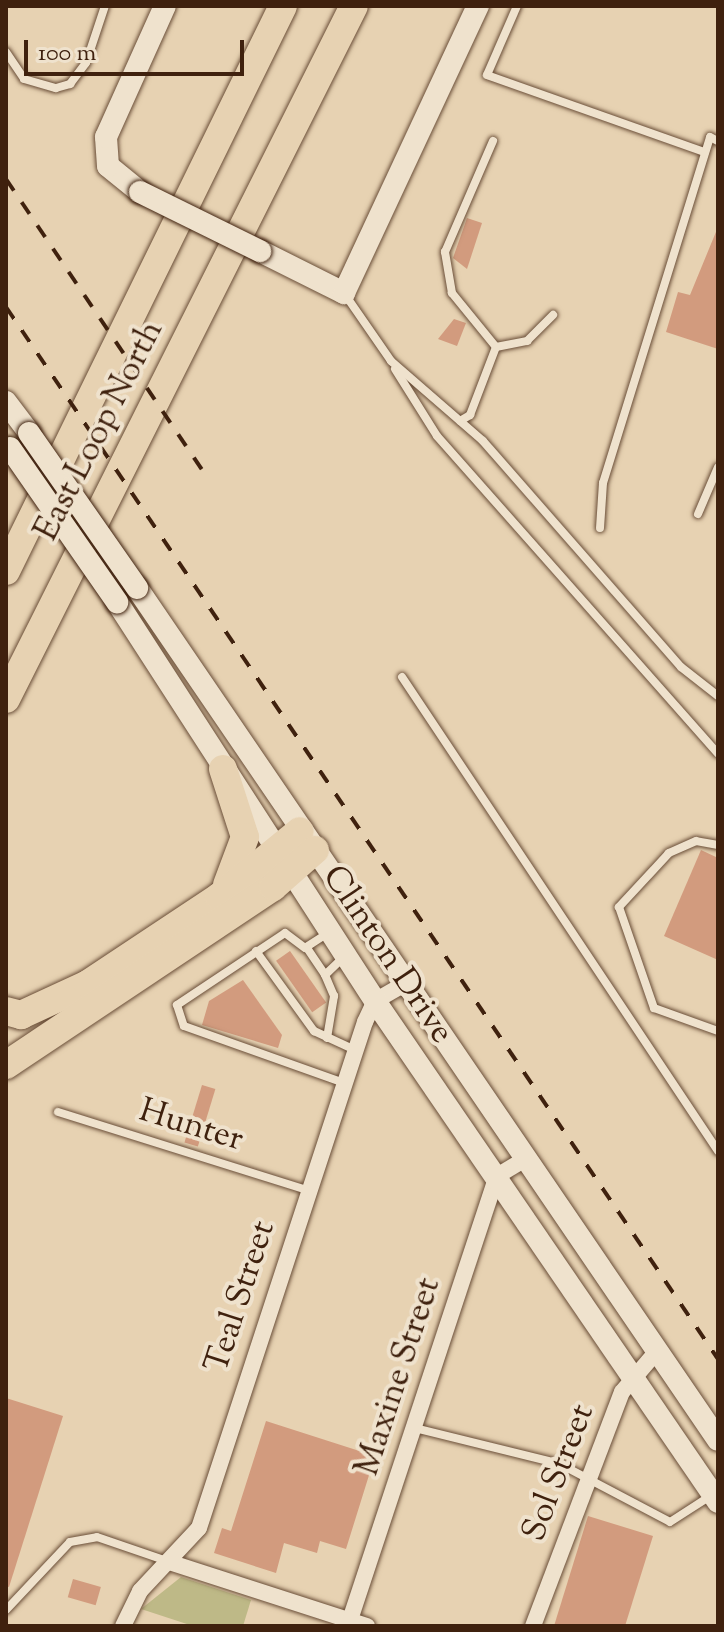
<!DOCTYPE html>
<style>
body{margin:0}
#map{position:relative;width:724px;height:1632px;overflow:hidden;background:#e7d2b2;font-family:"Sorts Mill Goudy",serif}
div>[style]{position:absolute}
.green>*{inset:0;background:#beb987}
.building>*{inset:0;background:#d29b7e;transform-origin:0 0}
.roads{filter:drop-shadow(0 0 2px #694d37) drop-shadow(0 0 2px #694d37)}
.lane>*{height:8px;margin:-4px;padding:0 4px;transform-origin:4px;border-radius:4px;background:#efe2cd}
.street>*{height:16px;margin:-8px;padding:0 8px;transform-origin:8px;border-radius:8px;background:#efe2cd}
.secondary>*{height:22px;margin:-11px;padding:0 11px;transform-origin:11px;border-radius:11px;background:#efe2cd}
.highway>*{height:28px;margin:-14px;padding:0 14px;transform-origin:14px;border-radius:14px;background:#e7d2b2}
.rail>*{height:4px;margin-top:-2px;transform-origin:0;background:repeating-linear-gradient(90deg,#3f210e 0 14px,transparent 0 28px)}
.bridges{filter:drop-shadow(0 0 2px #3f210e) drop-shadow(0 0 2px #3f210e)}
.secondary-bridge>*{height:22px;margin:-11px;padding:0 11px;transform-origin:11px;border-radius:11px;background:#efe2cd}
span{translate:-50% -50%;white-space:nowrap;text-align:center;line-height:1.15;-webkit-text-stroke:8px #efe2cd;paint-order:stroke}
.street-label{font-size:34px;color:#3f210e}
.frame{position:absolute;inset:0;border:8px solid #3f210e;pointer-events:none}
.scale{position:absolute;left:24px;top:40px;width:220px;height:36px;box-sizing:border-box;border:4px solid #3f210e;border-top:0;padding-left:10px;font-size:24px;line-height:28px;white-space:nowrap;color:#3f210e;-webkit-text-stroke:6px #efe2cd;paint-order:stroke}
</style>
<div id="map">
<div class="green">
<i style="clip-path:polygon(181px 1577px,251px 1600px,243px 1626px,193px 1626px,141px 1609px)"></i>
</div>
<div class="building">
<i style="clip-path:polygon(467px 218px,482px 223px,467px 269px,453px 258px)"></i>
<i style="clip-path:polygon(718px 227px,718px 349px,666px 332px,678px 292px,690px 295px)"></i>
<i style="clip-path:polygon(454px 319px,466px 323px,457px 346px,438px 339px)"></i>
<i style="clip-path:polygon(701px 850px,718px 858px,718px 960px,664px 936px)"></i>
<i style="left:290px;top:951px;width:63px;height:17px;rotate:55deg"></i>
<i style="clip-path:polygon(243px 980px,282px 1035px,278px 1048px,202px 1025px,209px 1001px)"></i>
<i style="left:202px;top:1085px;width:14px;height:60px;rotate:17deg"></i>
<i style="clip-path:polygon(6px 1398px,63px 1416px,9px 1587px,6px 1586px)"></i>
<i style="clip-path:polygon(266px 1421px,375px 1456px,346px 1549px,320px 1541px,317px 1553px,284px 1543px,276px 1573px,214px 1553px,222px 1528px,231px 1531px)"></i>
<i style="clip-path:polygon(588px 1516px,653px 1536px,625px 1626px,554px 1626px)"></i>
<i style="left:73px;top:1579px;width:29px;height:19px;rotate:16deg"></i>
</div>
<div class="roads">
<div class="lane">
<i style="left:517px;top:6px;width:75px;rotate:113.5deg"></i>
<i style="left:487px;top:75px;width:231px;rotate:19.5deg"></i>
<i style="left:6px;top:52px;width:32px;rotate:56deg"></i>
<i style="left:24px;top:79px;width:33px;rotate:16deg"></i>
<i style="left:56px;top:88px;width:15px;rotate:-16deg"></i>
<i style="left:70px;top:84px;width:26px;rotate:-53deg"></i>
<i style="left:86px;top:63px;width:60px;rotate:-71.6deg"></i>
<i style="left:344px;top:293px;width:83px;rotate:55.3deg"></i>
<i style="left:391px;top:361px;width:122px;rotate:41deg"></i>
<i style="left:483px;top:441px;width:300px;rotate:48.8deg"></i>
<i style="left:681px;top:667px;width:47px;rotate:38.1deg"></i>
<i style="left:496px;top:347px;width:32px;rotate:-11deg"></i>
<i style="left:527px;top:341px;width:37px;rotate:-45deg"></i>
<i style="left:395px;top:369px;width:79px;rotate:57.9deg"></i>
<i style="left:437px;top:436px;width:424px;rotate:48.5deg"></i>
<i style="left:460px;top:421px;width:12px;rotate:-31deg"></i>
<i style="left:470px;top:415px;width:73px;rotate:-69.1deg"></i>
<i style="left:496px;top:347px;width:70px;rotate:-129.2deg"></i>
<i style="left:452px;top:293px;width:42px;rotate:-99.7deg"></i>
<i style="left:445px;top:252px;width:121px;rotate:-66.6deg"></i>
<i style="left:698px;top:514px;width:51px;rotate:-66.9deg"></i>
<i style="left:600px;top:528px;width:45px;rotate:-86.2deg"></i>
<i style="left:603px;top:483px;width:362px;rotate:-72.8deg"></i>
<i style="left:710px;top:137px;width:9px;rotate:27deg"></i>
<i style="left:402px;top:677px;width:570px;rotate:56.31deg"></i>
<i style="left:718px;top:845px;width:22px;rotate:-170deg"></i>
<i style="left:696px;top:841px;width:30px;rotate:156deg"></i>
<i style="left:669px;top:853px;width:74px;rotate:132.8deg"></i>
<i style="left:619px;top:907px;width:107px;rotate:70.9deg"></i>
<i style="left:654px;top:1008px;width:68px;rotate:19.8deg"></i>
<i style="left:328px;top:933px;width:27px;rotate:147deg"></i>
<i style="left:305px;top:948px;width:25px;rotate:-143deg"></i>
<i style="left:285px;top:933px;width:130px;rotate:146.3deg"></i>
<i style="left:177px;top:1005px;width:22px;rotate:72deg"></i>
<i style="left:184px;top:1026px;width:170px;rotate:19.6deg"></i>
<i style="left:307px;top:948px;width:32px;rotate:56deg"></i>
<i style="left:256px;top:951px;width:99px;rotate:54.1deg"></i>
<i style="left:314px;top:1031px;width:45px;rotate:24.9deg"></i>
<i style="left:327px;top:1038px;width:43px;rotate:-80.5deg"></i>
<i style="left:334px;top:996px;width:23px;rotate:-113deg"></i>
<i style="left:325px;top:975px;width:28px;rotate:-44deg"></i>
<i style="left:58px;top:1112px;width:261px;rotate:17.4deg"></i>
<i style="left:415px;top:1428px;width:149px;rotate:13.9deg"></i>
<i style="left:560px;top:1464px;width:124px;rotate:27.8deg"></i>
<i style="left:670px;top:1522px;width:50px;rotate:-32.7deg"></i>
<i style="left:6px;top:1610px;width:93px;rotate:-46.7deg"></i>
<i style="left:70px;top:1542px;width:27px;rotate:-10deg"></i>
<i style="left:97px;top:1537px;width:74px;rotate:18.9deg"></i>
</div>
<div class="street">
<i style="left:172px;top:1563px;width:205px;rotate:17.9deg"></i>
<i style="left:123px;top:1626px;width:39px;rotate:-64deg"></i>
<i style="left:140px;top:1591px;width:86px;rotate:-46.9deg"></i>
<i style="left:199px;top:1528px;width:533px;rotate:-71.84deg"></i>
<i style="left:365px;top:1022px;width:23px;rotate:-65deg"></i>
<i style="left:375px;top:1001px;width:36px;rotate:-30deg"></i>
<i style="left:348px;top:1626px;width:474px;rotate:-71.7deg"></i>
<i style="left:497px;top:1176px;width:31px;rotate:-31deg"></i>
<i style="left:533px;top:1626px;width:250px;rotate:-69.2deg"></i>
<i style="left:622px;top:1392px;width:54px;rotate:-49.5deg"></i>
</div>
<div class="secondary">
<i style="left:140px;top:192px;width:41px;rotate:-140.9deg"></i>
<i style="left:108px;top:166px;width:29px;rotate:-94deg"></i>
<i style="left:106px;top:137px;width:144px;rotate:-65.8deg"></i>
<i style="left:260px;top:251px;width:94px;rotate:26.6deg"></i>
<i style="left:344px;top:293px;width:317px;rotate:-65deg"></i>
<i style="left:6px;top:402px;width:39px;rotate:53deg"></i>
<i style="left:137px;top:588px;width:1031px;rotate:55.71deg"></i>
<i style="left:117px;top:602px;width:475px;rotate:57.1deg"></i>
<i style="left:375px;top:1001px;width:607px;rotate:55.6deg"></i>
</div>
<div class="highway">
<i style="left:6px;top:571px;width:629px;rotate:-63.88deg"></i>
<i style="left:6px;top:699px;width:775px;rotate:-63.34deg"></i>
<i style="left:223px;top:769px;width:71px;rotate:72.1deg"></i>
<i style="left:245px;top:837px;width:51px;rotate:110.6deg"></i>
<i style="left:6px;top:1011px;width:16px;rotate:15deg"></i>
<i style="left:21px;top:1015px;width:74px;rotate:-24.8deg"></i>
<i style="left:88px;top:984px;width:157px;rotate:-33.6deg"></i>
<i style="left:219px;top:897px;width:104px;rotate:-39.2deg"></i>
<i style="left:6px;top:1065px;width:321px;rotate:-33.7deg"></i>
<i style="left:273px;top:887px;width:56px;rotate:-41.4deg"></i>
</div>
</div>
<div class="rail">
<i style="left:6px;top:179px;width:358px;rotate:56deg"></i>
<i style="left:6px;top:307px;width:1270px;rotate:55.91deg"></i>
</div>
<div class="bridges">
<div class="secondary-bridge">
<i style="left:140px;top:192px;width:134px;rotate:26.2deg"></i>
<i style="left:29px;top:433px;width:189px;rotate:55.1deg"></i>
<i style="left:10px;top:448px;width:188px;rotate:55.2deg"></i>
</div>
</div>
<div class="street-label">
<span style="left:100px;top:431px;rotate:-63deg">East Loop North</span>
<span style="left:387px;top:955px;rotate:56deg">Clinton Drive</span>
<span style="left:191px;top:1126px;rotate:17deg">Hunter</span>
<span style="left:241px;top:1297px;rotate:-72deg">Teal Street</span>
<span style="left:399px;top:1377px;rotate:-72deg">Maxine Street</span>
<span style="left:559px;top:1473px;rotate:-69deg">Sol Street</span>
</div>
<div class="frame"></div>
<div class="scale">100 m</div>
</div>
